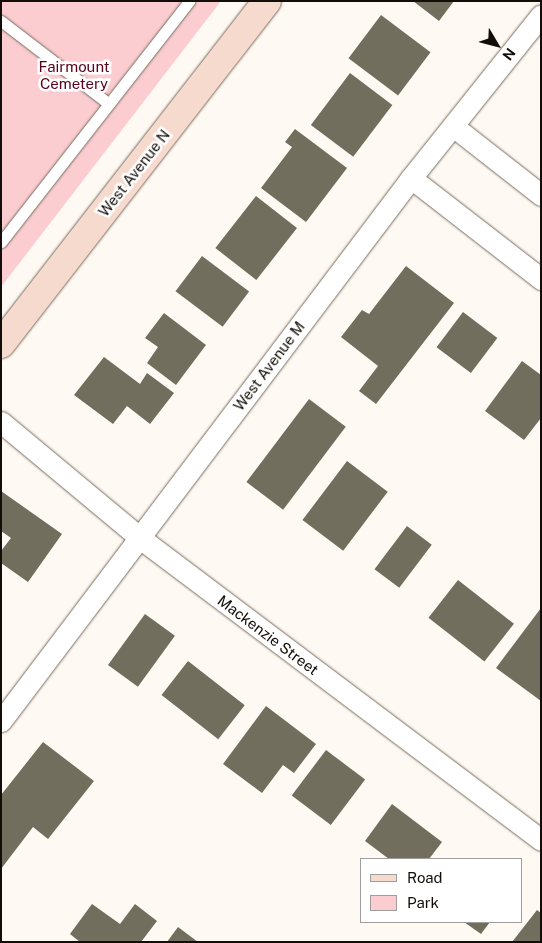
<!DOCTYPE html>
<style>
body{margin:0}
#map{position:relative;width:542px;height:943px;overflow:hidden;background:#fff9f3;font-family:"Public Sans",sans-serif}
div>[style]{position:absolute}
.green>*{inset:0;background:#fbcdd0}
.building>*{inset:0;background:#716e5e;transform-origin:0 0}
.roads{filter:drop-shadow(0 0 1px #786c5f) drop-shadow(0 0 1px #786c5f)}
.lane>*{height:11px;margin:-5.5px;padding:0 5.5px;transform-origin:5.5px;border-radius:5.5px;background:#fff}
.street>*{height:21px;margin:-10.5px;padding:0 10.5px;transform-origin:10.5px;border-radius:10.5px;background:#fff}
.secondary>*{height:28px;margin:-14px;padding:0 14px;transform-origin:14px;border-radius:14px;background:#f7dace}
span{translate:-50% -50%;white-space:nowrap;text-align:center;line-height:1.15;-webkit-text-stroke:5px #fff;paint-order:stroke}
.park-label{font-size:15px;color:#59001a}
.street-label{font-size:15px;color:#120d08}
.frame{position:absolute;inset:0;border:2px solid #120d08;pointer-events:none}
.legend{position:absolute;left:360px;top:858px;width:162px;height:65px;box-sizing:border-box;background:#fff;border:1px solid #a09e9c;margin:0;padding:6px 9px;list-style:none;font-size:15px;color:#120d08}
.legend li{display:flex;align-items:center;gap:10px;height:25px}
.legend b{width:25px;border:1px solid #a09e9c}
.north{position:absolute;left:472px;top:20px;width:50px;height:50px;-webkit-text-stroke:4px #fff;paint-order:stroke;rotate:127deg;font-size:14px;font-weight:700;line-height:20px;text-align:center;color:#120d08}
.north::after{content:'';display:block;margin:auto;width:18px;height:22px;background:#120d08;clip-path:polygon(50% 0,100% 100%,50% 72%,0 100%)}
</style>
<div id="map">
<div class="green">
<i style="clip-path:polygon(1px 1px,221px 1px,1px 287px)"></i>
</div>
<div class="building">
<i style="clip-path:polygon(413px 1px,454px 1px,439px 21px)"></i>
<i style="left:381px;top:15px;width:62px;height:54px;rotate:37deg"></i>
<i style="left:350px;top:73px;width:53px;height:65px;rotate:37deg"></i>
<i style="clip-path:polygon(295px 129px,347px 168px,306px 222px,261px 188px,292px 147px,285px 142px)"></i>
<i style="left:256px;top:196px;width:52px;height:66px;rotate:38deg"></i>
<i style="left:202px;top:256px;width:59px;height:44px;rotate:37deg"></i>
<i style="clip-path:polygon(406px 266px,454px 303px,376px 404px,359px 391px,378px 366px,341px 337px,362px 310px,369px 314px)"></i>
<i style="left:463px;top:312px;width:43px;height:44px;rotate:37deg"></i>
<i style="clip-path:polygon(164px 313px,206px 345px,176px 385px,147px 363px,158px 347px,145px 338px)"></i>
<i style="clip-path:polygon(104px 357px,140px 384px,147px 373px,174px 393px,150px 424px,127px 406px,113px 424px,74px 395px)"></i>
<i style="clip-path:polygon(522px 361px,541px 375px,541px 418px,524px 440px,485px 411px)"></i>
<i style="left:309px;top:399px;width:46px;height:104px;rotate:37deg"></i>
<i style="left:347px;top:461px;width:51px;height:74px;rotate:37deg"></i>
<i style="clip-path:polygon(1px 491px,62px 534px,28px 582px,1px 563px,1px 551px,11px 538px,1px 531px)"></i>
<i style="left:407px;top:526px;width:31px;height:54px;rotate:37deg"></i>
<i style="left:458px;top:580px;width:71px;height:48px;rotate:38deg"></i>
<i style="clip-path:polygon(541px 608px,541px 701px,496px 668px)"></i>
<i style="left:145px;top:614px;width:37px;height:63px;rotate:36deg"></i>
<i style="left:188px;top:661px;width:72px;height:43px;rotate:38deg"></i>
<i style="clip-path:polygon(266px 706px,316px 744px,294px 773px,283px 765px,262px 793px,223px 764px)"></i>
<i style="clip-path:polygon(43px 742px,94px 781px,48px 839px,33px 827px,1px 869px,1px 795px)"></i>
<i style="left:326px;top:750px;width:49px;height:57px;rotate:37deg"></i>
<i style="clip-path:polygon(392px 804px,442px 842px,429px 859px,389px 859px,365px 841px)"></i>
<i style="clip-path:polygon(92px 904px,120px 924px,135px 904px,157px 921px,141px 942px,80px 942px,70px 934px)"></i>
<i style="clip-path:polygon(537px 910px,541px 913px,541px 942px,512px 942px)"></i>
<i style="clip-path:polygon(464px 922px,490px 922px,481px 934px)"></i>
<i style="clip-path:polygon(178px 927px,198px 942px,167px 942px)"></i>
</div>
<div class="roads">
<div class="lane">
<i style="left:1px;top:21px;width:136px;rotate:37.5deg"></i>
<i style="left:1px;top:242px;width:306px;rotate:-52deg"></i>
</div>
<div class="street">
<i style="left:453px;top:126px;width:112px;rotate:38.1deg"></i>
<i style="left:411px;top:178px;width:165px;rotate:37.8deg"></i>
<i style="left:1px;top:422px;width:181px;rotate:39.8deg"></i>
<i style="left:140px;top:538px;width:502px;rotate:36.98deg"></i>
<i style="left:1px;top:721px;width:680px;rotate:-52.94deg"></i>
<i style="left:411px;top:178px;width:208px;rotate:-51.4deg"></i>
</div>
<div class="secondary">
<i style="left:1px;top:344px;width:434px;rotate:-52.2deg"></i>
</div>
</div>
<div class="park-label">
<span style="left:74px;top:75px">Fairmount<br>Cemetery</span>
</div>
<div class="street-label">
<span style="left:134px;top:173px;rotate:-52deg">West Avenue N</span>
<span style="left:269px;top:366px;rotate:-53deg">West Avenue M</span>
<span style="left:268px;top:635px;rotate:37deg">Mackenzie Street</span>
</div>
<div class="frame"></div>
<ul class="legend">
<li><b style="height:6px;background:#f7dace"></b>Road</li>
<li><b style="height:14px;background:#fbcdd0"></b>Park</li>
</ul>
<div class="north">N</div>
</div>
